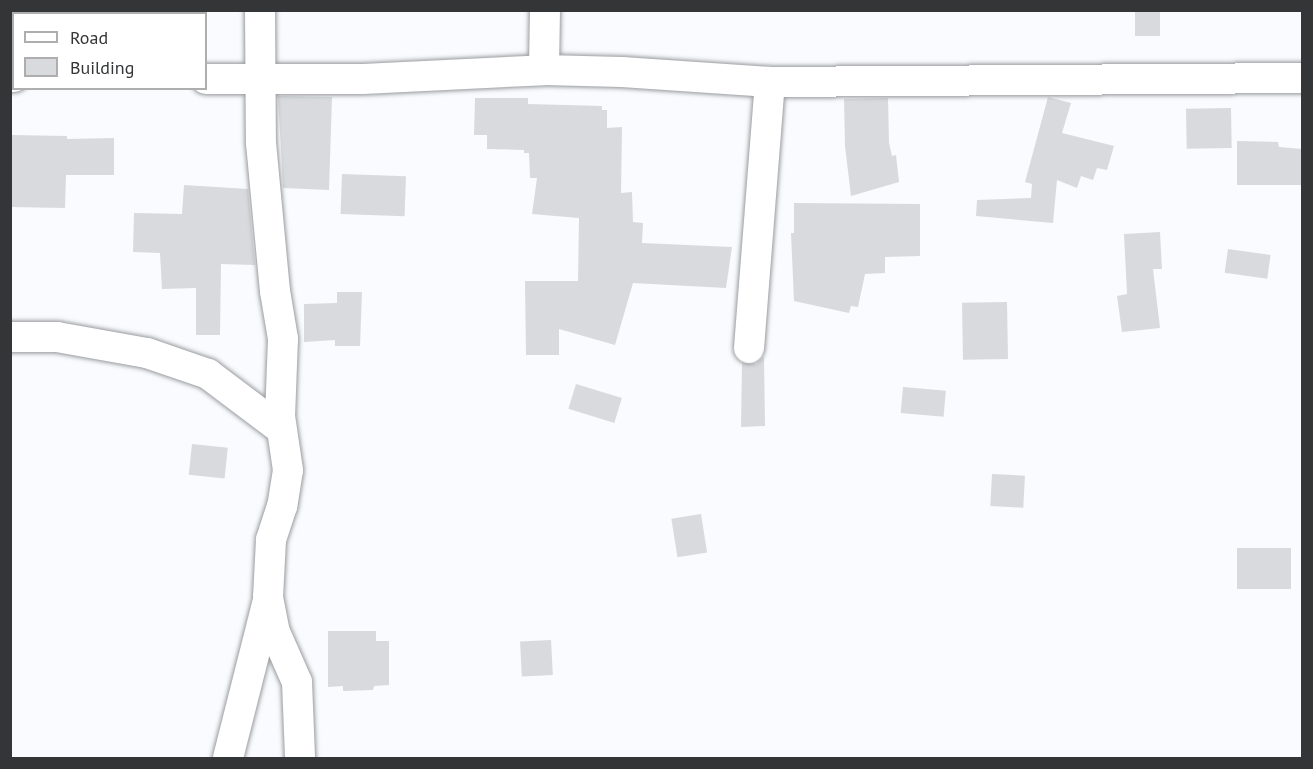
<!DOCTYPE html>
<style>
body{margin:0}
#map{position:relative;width:1313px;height:769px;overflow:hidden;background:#f9fbfe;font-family:"PT Sans",sans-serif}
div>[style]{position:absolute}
.building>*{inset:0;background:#d8dadd;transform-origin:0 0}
.roads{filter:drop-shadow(0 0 2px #9a9c9f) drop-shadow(0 0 2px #9a9c9f)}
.minor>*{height:30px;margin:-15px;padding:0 15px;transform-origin:15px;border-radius:15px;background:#fff}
span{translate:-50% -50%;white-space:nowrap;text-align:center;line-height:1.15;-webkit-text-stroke:6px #fff;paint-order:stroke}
.frame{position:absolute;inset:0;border:12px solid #343536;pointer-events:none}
.legend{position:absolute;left:12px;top:12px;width:195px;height:78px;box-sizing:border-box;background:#fff;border:2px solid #aeaeaf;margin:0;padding:8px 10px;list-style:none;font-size:18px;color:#343536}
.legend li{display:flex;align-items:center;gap:12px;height:30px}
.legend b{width:30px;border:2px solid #aeaeaf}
</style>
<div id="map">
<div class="building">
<i style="left:1135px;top:10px;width:25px;height:26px"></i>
<i style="clip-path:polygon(278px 96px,332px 97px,329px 190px,283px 188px)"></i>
<i style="clip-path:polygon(1048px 97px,1071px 103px,1062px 133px,1114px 146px,1107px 170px,1097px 168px,1093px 180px,1081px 176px,1077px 188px,1057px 180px,1053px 223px,976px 216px,977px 200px,1031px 198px,1032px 184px,1025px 182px)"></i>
<i style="clip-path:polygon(475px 98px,528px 98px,528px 104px,602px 106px,602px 110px,607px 110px,607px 128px,622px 127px,621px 193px,632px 192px,633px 222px,643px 223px,642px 243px,732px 247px,726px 288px,633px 283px,615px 345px,559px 329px,559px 355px,526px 355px,525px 281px,578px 281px,579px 218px,532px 214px,537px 178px,530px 178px,529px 153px,524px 153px,524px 150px,487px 149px,487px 135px,474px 135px)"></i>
<i style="clip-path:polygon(888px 98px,889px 143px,892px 156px,896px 155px,899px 182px,851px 196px,845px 146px,844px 99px)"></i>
<i style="left:1231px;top:108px;width:40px;height:45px;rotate:89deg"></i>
<i style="clip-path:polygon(10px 135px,67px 136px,67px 139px,114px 138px,114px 175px,66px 175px,65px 208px,10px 207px)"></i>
<i style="clip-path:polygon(1237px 141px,1278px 142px,1279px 147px,1302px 149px,1302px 185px,1237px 185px)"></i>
<i style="left:342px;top:174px;width:64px;height:40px;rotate:2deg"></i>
<i style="clip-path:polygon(184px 185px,248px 189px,255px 265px,221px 264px,220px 335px,196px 335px,196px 288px,162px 289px,160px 253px,133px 252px,134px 213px,182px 214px)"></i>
<i style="clip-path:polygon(794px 203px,920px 204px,920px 256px,885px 257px,885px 273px,865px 274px,858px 307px,851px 306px,849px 313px,794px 301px,791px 233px,794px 233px)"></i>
<i style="clip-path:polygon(1160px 232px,1162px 269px,1153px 269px,1160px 328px,1122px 332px,1117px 296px,1127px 294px,1124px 234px)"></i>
<i style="left:1228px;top:249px;width:43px;height:24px;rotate:8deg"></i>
<i style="clip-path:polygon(337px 292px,362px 292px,360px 346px,335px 346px,335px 340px,304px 342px,304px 304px,337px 303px)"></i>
<i style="left:1007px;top:302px;width:57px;height:45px;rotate:89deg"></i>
<i style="clip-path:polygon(764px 357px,765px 426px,741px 427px,742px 363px,756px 364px)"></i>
<i style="left:576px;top:384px;width:48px;height:26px;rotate:17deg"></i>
<i style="left:903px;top:387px;width:43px;height:26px;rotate:5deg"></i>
<i style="left:192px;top:444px;width:36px;height:31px;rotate:6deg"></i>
<i style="left:992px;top:474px;width:33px;height:32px;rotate:3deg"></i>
<i style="left:701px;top:514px;width:39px;height:30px;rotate:81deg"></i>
<i style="left:1237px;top:548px;width:54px;height:41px"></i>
<i style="clip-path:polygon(328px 631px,376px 631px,376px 641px,389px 641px,389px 685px,374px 686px,373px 690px,343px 691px,343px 686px,328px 687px)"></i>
<i style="left:551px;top:640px;width:35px;height:31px;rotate:87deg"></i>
</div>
<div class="roads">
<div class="minor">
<i style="left:260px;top:10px;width:133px;rotate:89.6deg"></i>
<i style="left:261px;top:143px;width:149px;rotate:84.6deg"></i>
<i style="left:275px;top:291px;width:49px;rotate:80.5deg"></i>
<i style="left:283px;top:339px;width:77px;rotate:92.2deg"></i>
<i style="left:280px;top:416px;width:55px;rotate:81.6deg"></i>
<i style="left:288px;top:470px;width:36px;rotate:99deg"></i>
<i style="left:282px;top:506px;width:36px;rotate:108deg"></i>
<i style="left:271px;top:540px;width:57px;rotate:93deg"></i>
<i style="left:268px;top:597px;width:36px;rotate:79deg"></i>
<i style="left:275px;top:632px;width:55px;rotate:66.3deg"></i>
<i style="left:297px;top:682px;width:76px;rotate:87.7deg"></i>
<i style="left:545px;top:10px;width:60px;rotate:91deg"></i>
<i style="left:544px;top:70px;width:78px;rotate:1.5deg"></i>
<i style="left:622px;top:72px;width:148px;rotate:3.9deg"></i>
<i style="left:770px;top:82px;width:532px;rotate:-0.43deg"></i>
<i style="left:10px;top:77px;width:4px"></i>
<i style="left:206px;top:79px;width:157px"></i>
<i style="left:363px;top:79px;width:181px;rotate:-2.8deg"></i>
<i style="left:10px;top:337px;width:47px"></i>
<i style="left:57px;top:337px;width:91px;rotate:10.1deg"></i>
<i style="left:147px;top:353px;width:65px;rotate:19deg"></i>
<i style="left:208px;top:374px;width:91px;rotate:37deg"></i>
<i style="left:749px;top:348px;width:267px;rotate:-85.5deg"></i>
<i style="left:228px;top:758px;width:159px;rotate:-75.8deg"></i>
</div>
</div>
<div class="frame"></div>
<ul class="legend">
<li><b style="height:8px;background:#fff"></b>Road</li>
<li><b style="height:16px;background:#d8dadd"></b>Building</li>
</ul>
</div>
